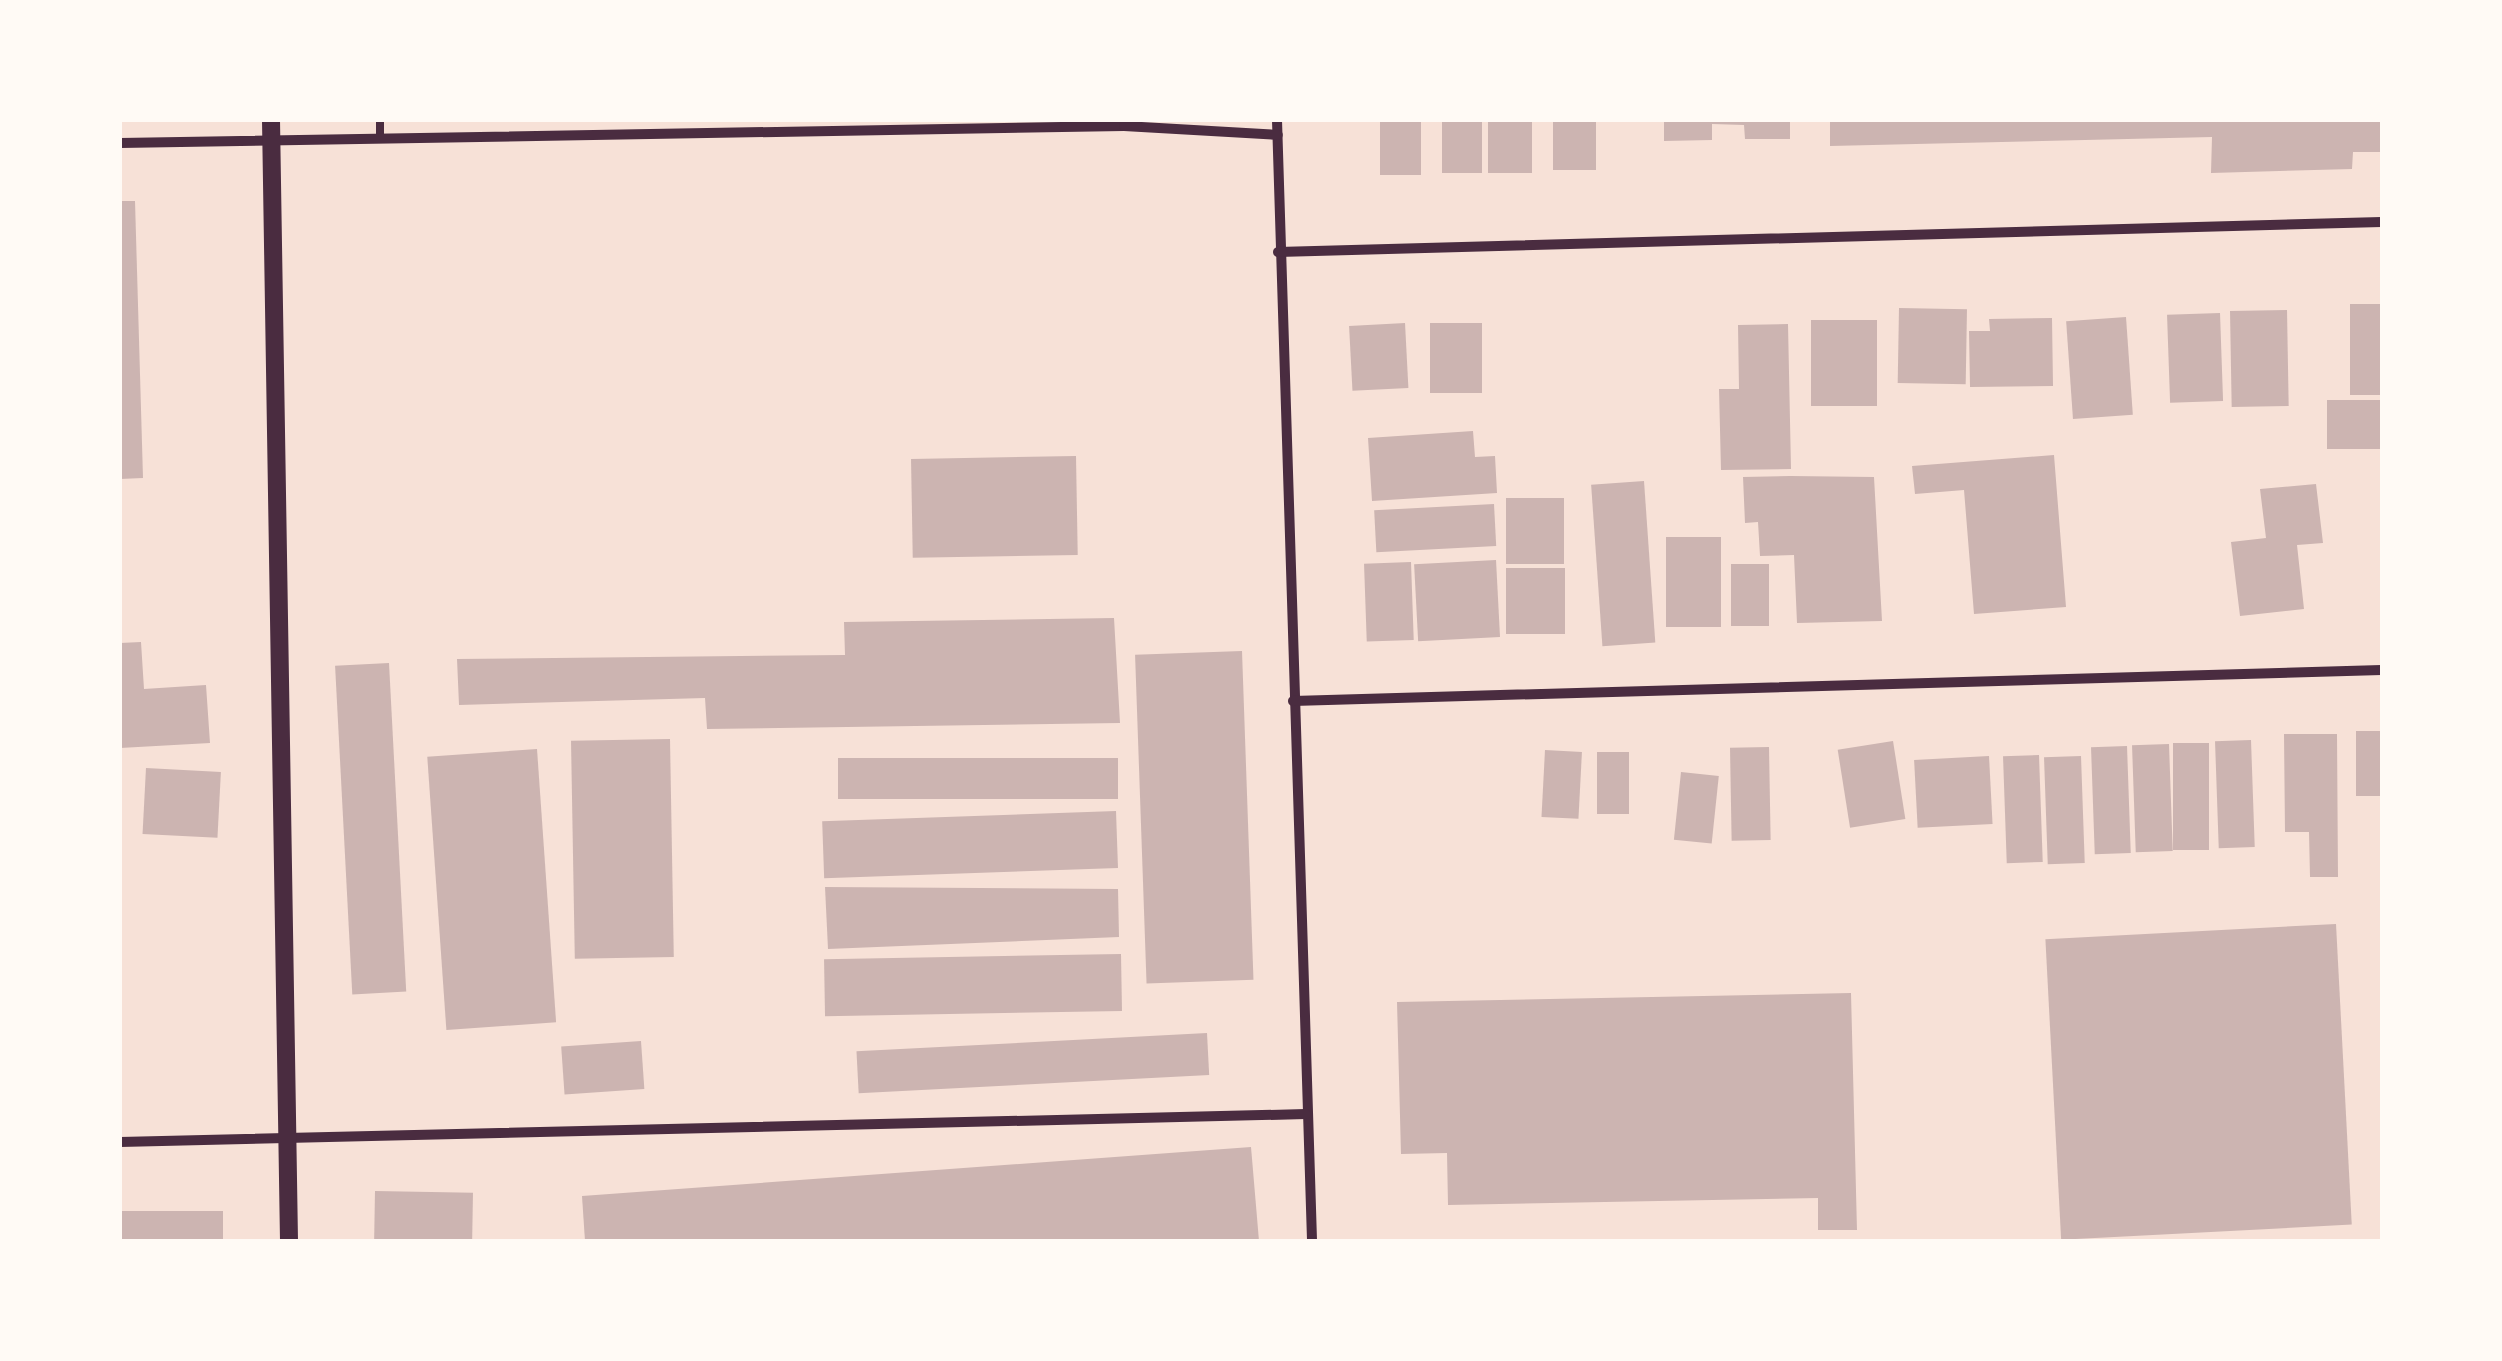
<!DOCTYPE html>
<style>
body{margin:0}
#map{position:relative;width:2502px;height:1361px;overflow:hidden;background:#f7e1d7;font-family:"IBM Plex Sans",sans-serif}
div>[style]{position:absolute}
.building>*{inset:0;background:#ccb4b1;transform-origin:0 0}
.service>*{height:8px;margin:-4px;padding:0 4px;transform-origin:4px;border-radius:4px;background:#4a2c40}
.minor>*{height:10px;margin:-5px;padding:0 5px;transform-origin:5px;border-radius:5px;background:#4a2c40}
.tertiary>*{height:18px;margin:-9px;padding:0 9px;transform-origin:9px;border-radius:9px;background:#4a2c40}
span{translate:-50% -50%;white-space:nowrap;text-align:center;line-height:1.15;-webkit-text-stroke:9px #fffaf5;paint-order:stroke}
.frame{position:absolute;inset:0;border:122px solid #fffaf5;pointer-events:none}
</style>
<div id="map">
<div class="building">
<i style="left:1380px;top:120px;width:41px;height:55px"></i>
<i style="left:1442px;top:120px;width:40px;height:53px"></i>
<i style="left:1488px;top:120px;width:44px;height:53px"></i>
<i style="left:1553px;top:120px;width:43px;height:50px"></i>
<i style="clip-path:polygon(1664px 120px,1790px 120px,1790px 139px,1745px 139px,1744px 125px,1712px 124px,1712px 140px,1664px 141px)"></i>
<i style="clip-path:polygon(1830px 120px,2382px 120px,2382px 152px,2353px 152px,2352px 169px,2211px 173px,2212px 137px,1830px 146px)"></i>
<i style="clip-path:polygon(120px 201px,135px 201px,143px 478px,120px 479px)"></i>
<i style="left:2382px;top:304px;width:91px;height:32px;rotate:90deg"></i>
<i style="left:1899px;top:308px;width:68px;height:75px;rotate:1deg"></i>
<i style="left:2287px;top:310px;width:96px;height:57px;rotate:89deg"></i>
<i style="left:2220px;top:313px;width:88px;height:53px;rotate:88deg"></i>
<i style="left:2126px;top:317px;width:98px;height:60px;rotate:86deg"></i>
<i style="clip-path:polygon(2052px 318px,2053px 386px,1970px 387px,1969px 331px,1990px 331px,1989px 319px)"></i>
<i style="left:1811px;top:320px;width:66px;height:86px"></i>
<i style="left:1405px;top:323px;width:65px;height:56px;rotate:87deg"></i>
<i style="left:1430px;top:323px;width:52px;height:70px"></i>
<i style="clip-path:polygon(1788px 324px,1791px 469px,1721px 470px,1719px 389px,1739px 389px,1738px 325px)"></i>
<i style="left:2327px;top:400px;width:55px;height:49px"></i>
<i style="clip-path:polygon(1473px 431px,1475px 457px,1495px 456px,1497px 493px,1372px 501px,1368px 438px)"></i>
<i style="clip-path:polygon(2054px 455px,2066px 607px,1974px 614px,1964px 490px,1915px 494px,1912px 466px)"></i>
<i style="left:1076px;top:456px;width:99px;height:165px;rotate:89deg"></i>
<i style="clip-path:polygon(1790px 476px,1874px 477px,1882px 621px,1797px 623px,1794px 555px,1760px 556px,1758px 522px,1745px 523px,1743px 477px)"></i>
<i style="left:1644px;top:481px;width:162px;height:53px;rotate:86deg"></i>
<i style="clip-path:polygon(2316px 484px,2323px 543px,2297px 545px,2304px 609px,2240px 616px,2231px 542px,2266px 538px,2260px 489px)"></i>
<i style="left:1506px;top:498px;width:58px;height:66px"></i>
<i style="left:1494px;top:504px;width:42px;height:120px;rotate:87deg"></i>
<i style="left:1666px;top:537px;width:55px;height:90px"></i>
<i style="left:1496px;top:560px;width:77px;height:82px;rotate:87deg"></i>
<i style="left:1411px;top:562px;width:78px;height:47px;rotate:88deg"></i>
<i style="left:1731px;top:564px;width:38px;height:62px"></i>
<i style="left:1506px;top:568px;width:59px;height:66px"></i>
<i style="clip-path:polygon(1114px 618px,1120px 723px,707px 729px,705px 698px,459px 705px,457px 659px,845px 655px,844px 622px)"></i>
<i style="clip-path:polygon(141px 642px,144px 689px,206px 685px,210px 743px,120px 748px,120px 643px)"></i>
<i style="left:1242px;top:651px;width:329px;height:107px;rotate:88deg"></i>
<i style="left:389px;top:663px;width:329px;height:54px;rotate:87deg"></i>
<i style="left:2382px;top:731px;width:65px;height:26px;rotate:90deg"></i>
<i style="clip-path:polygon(2284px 734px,2337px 734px,2338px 877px,2310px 877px,2309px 832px,2285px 832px)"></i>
<i style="left:670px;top:739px;width:218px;height:99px;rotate:89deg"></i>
<i style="left:2251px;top:740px;width:107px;height:36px;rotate:88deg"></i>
<i style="left:1893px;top:741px;width:79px;height:56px;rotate:81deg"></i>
<i style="left:2173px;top:743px;width:36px;height:107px"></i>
<i style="left:2169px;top:744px;width:107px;height:37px;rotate:88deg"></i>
<i style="left:2127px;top:746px;width:107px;height:36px;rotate:88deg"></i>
<i style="left:1769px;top:747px;width:93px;height:39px;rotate:89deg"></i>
<i style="left:537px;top:749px;width:274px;height:110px;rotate:86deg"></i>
<i style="left:1545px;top:750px;width:37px;height:67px;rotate:3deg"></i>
<i style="left:1597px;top:752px;width:32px;height:62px"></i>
<i style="left:2039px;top:755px;width:107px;height:36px;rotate:88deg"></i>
<i style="left:1989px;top:756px;width:68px;height:75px;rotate:87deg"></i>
<i style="left:2081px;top:756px;width:107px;height:37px;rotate:88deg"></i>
<i style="left:838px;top:758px;width:280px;height:41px"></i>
<i style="left:146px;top:768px;width:75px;height:66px;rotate:3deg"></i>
<i style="left:1681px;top:772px;width:38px;height:68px;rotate:6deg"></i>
<i style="left:1116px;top:811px;width:57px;height:294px;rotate:88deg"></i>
<i style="clip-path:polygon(825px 887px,1118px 889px,1119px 937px,828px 949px)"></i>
<i style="left:2336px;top:924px;width:301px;height:291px;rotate:87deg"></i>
<i style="left:1121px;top:954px;width:57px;height:297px;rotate:89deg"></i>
<i style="clip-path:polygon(1851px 993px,1857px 1230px,1818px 1230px,1818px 1198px,1448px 1205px,1447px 1153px,1401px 1154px,1397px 1002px)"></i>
<i style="left:1207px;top:1033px;width:42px;height:351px;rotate:87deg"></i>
<i style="left:641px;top:1041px;width:48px;height:80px;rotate:86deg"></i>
<i style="clip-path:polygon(1251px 1147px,1259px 1241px,585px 1241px,582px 1196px)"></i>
<i style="left:375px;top:1191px;width:98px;height:50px;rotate:1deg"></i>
<i style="left:223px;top:1211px;width:30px;height:102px;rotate:90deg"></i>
</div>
<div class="service">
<i style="left:380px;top:120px;width:17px;rotate:90deg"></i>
</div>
<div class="minor">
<i style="left:1277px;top:120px;width:1122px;rotate:88.21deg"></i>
<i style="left:120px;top:143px;width:1004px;rotate:-0.97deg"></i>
<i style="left:1124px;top:126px;width:154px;rotate:3.3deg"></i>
<i style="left:1278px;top:252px;width:1104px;rotate:-1.56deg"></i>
<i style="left:1293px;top:701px;width:1089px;rotate:-1.63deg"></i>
<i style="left:120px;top:1142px;width:1186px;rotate:-1.35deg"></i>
</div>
<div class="tertiary">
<i style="left:271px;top:120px;width:1121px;rotate:89.08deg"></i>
</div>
<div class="frame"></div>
</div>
